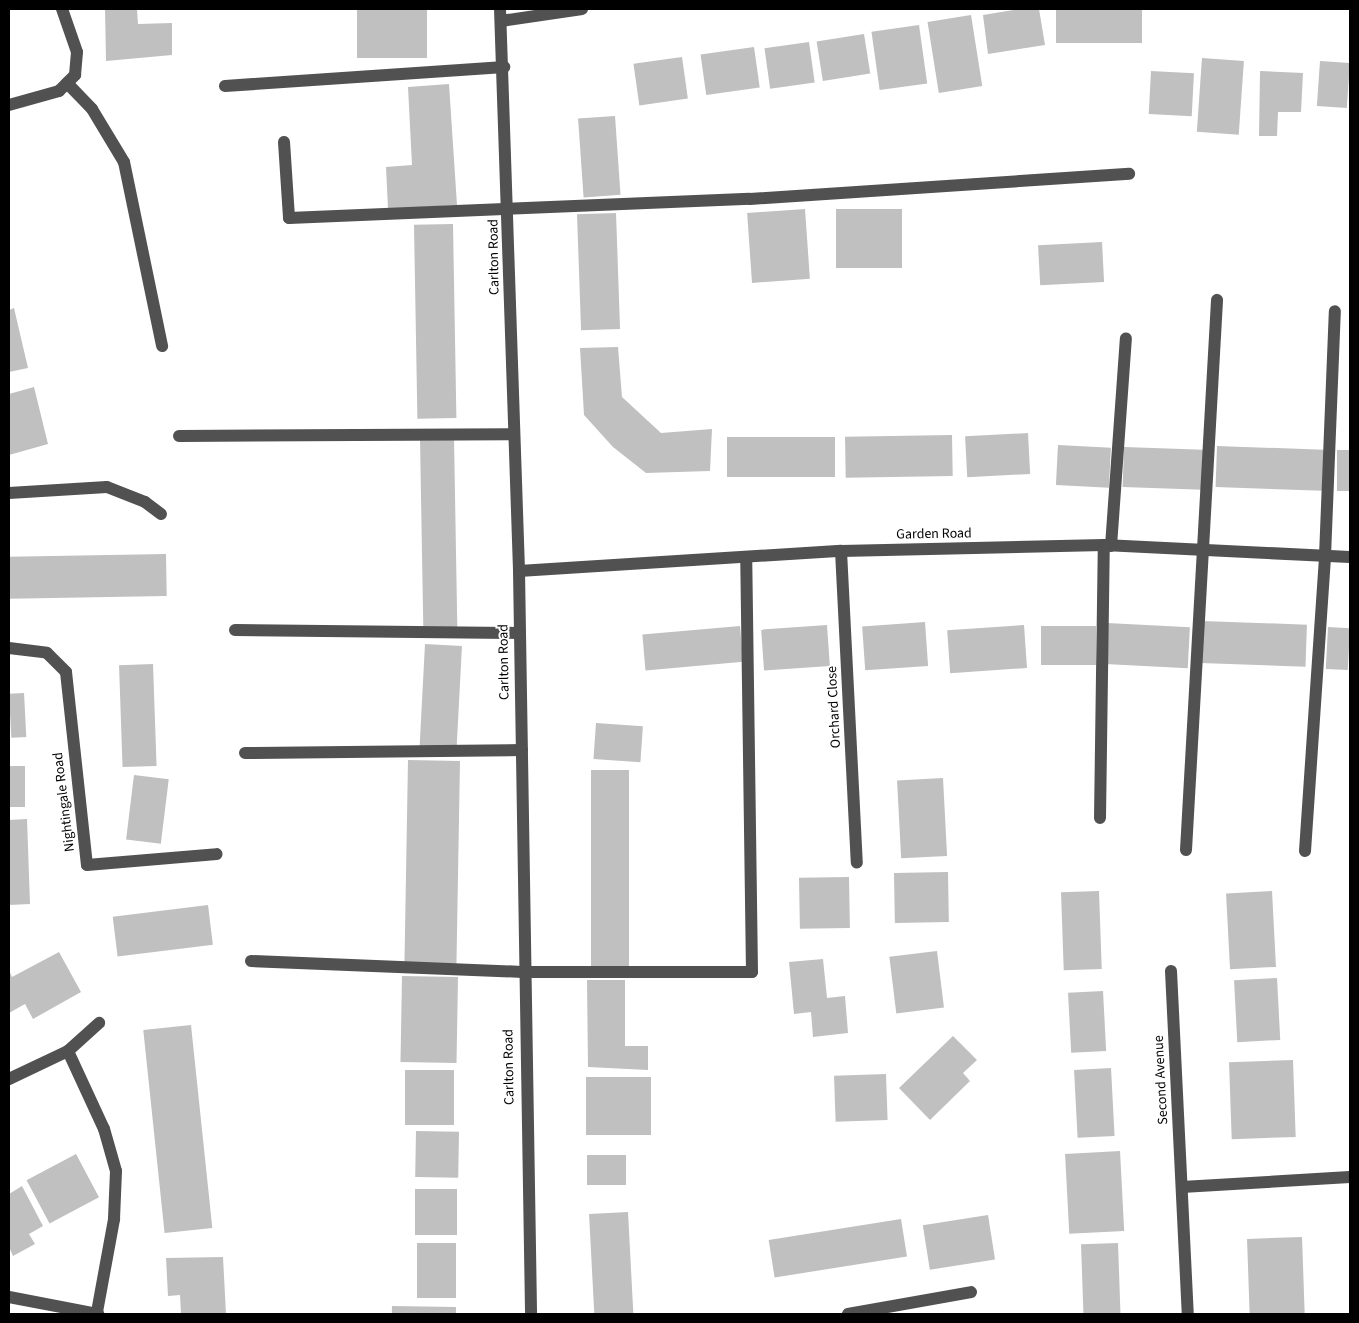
<!DOCTYPE html>
<style>
body{margin:0}
#map{position:relative;width:1359px;height:1323px;overflow:hidden;background:#fff;font-family:"Source Sans 3",sans-serif}
div>[style]{position:absolute}
.building>*{inset:0;background:#c0c0c0;transform-origin:0 0}
.minor>*{height:12px;margin:-6px;padding:0 6px;transform-origin:6px;border-radius:6px;background:#515151}
span{translate:-50% -50%;white-space:nowrap;text-align:center;line-height:1.15;-webkit-text-stroke:4px #fff;paint-order:stroke}
.street-label{font-size:14px;color:#000}
.frame{position:absolute;inset:0;border:10px solid #000;pointer-events:none}
</style>
<div id="map">
<div class="building">
<i style="clip-path:polygon(105px 9px,137px 9px,138px 24px,172px 23px,172px 55px,106px 61px)"></i>
<i style="left:357px;top:9px;width:70px;height:49px"></i>
<i style="clip-path:polygon(1020px 9px,1039px 9px,1045px 45px,988px 54px,983px 15px)"></i>
<i style="left:1056px;top:9px;width:86px;height:34px"></i>
<i style="left:971px;top:15px;width:72px;height:44px;rotate:81deg"></i>
<i style="left:919px;top:25px;width:59px;height:48px;rotate:82deg"></i>
<i style="left:864px;top:34px;width:40px;height:48px;rotate:81deg"></i>
<i style="left:809px;top:42px;width:41px;height:45px;rotate:82deg"></i>
<i style="left:754px;top:47px;width:41px;height:54px;rotate:82deg"></i>
<i style="left:682px;top:57px;width:42px;height:49px;rotate:82deg"></i>
<i style="left:1202px;top:58px;width:42px;height:74px;rotate:4deg"></i>
<i style="left:1320px;top:61px;width:30px;height:45px;rotate:4deg"></i>
<i style="left:1151px;top:71px;width:43px;height:43px;rotate:3deg"></i>
<i style="clip-path:polygon(1260px 71px,1303px 73px,1301px 112px,1278px 112px,1277px 136px,1259px 136px)"></i>
<i style="clip-path:polygon(449px 84px,457px 205px,388px 209px,386px 167px,412px 165px,408px 87px)"></i>
<i style="left:615px;top:116px;width:79px;height:37px;rotate:86deg"></i>
<i style="left:805px;top:209px;width:70px;height:58px;rotate:86deg"></i>
<i style="left:902px;top:209px;width:59px;height:66px;rotate:90deg"></i>
<i style="left:616px;top:213px;width:116px;height:39px;rotate:88deg"></i>
<i style="left:453px;top:224px;width:194px;height:39px;rotate:89deg"></i>
<i style="left:1102px;top:242px;width:40px;height:64px;rotate:87deg"></i>
<i style="clip-path:polygon(14px 308px,28px 368px,9px 372px,9px 310px)"></i>
<i style="clip-path:polygon(618px 347px,622px 397px,661px 433px,712px 429px,710px 471px,646px 473px,613px 447px,584px 415px,580px 348px)"></i>
<i style="clip-path:polygon(34px 387px,48px 444px,9px 455px,9px 394px)"></i>
<i style="left:1028px;top:433px;width:41px;height:63px;rotate:87deg"></i>
<i style="left:952px;top:435px;width:41px;height:107px;rotate:89deg"></i>
<i style="left:835px;top:437px;width:40px;height:108px;rotate:90deg"></i>
<i style="left:454px;top:438px;width:192px;height:34px;rotate:89deg"></i>
<i style="left:1058px;top:445px;width:53px;height:40px;rotate:3deg"></i>
<i style="left:1217px;top:446px;width:107px;height:41px;rotate:2deg"></i>
<i style="left:1124px;top:447px;width:80px;height:40px;rotate:2deg"></i>
<i style="left:1337px;top:450px;width:13px;height:41px"></i>
<i style="left:166px;top:554px;width:42px;height:157px;rotate:89deg"></i>
<i style="left:1202px;top:621px;width:105px;height:42px;rotate:2deg"></i>
<i style="left:925px;top:622px;width:44px;height:63px;rotate:86deg"></i>
<i style="left:1107px;top:623px;width:83px;height:41px;rotate:3deg"></i>
<i style="left:827px;top:625px;width:41px;height:66px;rotate:86deg"></i>
<i style="left:1024px;top:625px;width:43px;height:77px;rotate:86deg"></i>
<i style="left:740px;top:626px;width:36px;height:98px;rotate:85deg"></i>
<i style="left:1041px;top:626px;width:55px;height:39px"></i>
<i style="left:1328px;top:627px;width:22px;height:42px;rotate:3deg"></i>
<i style="left:425px;top:644px;width:37px;height:102px;rotate:3deg"></i>
<i style="left:153px;top:664px;width:102px;height:34px;rotate:88deg"></i>
<i style="left:24px;top:693px;width:44px;height:15px;rotate:87deg"></i>
<i style="left:596px;top:723px;width:47px;height:36px;rotate:4deg"></i>
<i style="left:408px;top:760px;width:52px;height:205px;rotate:1deg"></i>
<i style="left:9px;top:766px;width:16px;height:41px"></i>
<i style="left:591px;top:770px;width:38px;height:197px"></i>
<i style="left:134px;top:775px;width:35px;height:65px;rotate:7deg"></i>
<i style="left:943px;top:778px;width:78px;height:46px;rotate:87deg"></i>
<i style="clip-path:polygon(27px 819px,30px 904px,9px 905px,9px 820px)"></i>
<i style="left:948px;top:872px;width:50px;height:54px;rotate:89deg"></i>
<i style="left:849px;top:877px;width:51px;height:50px;rotate:89deg"></i>
<i style="left:1099px;top:891px;width:78px;height:38px;rotate:88deg"></i>
<i style="left:1272px;top:891px;width:76px;height:46px;rotate:87deg"></i>
<i style="left:208px;top:905px;width:40px;height:96px;rotate:83deg"></i>
<i style="left:937px;top:951px;width:57px;height:48px;rotate:83deg"></i>
<i style="clip-path:polygon(59px 952px,81px 992px,33px 1019px,25px 1004px,9px 1013px,9px 970px,12px 977px)"></i>
<i style="clip-path:polygon(823px 959px,827px 998px,845px 996px,848px 1033px,813px 1037px,811px 1012px,794px 1014px,789px 962px)"></i>
<i style="left:402px;top:976px;width:56px;height:86px;rotate:1deg"></i>
<i style="left:1277px;top:978px;width:62px;height:43px;rotate:87deg"></i>
<i style="clip-path:polygon(587px 980px,625px 980px,625px 1046px,648px 1046px,648px 1070px,588px 1067px)"></i>
<i style="left:1103px;top:991px;width:60px;height:35px;rotate:87deg"></i>
<i style="left:191px;top:1025px;width:204px;height:48px;rotate:84deg"></i>
<i style="clip-path:polygon(953px 1036px,977px 1060px,963px 1073px,970px 1081px,930px 1120px,899px 1088px)"></i>
<i style="left:1293px;top:1060px;width:77px;height:64px;rotate:88deg"></i>
<i style="left:1111px;top:1068px;width:68px;height:37px;rotate:87deg"></i>
<i style="left:405px;top:1070px;width:49px;height:55px"></i>
<i style="left:886px;top:1074px;width:46px;height:52px;rotate:88deg"></i>
<i style="left:651px;top:1077px;width:58px;height:65px;rotate:90deg"></i>
<i style="left:416px;top:1131px;width:43px;height:46px;rotate:1deg"></i>
<i style="left:1120px;top:1151px;width:80px;height:55px;rotate:87deg"></i>
<i style="left:76px;top:1154px;width:49px;height:56px;rotate:62deg"></i>
<i style="left:587px;top:1155px;width:39px;height:30px"></i>
<i style="clip-path:polygon(22px 1186px,43px 1226px,29px 1234px,35px 1244px,13px 1256px,9px 1247px,9px 1194px)"></i>
<i style="left:415px;top:1189px;width:42px;height:46px"></i>
<i style="left:628px;top:1212px;width:102px;height:39px;rotate:87deg"></i>
<i style="left:988px;top:1215px;width:45px;height:66px;rotate:81deg"></i>
<i style="left:901px;top:1219px;width:38px;height:134px;rotate:81deg"></i>
<i style="left:1302px;top:1237px;width:77px;height:55px;rotate:88deg"></i>
<i style="left:417px;top:1243px;width:39px;height:55px"></i>
<i style="left:1118px;top:1243px;width:71px;height:37px;rotate:88deg"></i>
<i style="clip-path:polygon(223px 1257px,226px 1314px,181px 1314px,180px 1295px,168px 1296px,166px 1258px)"></i>
<i style="left:392px;top:1306px;width:64px;height:8px;rotate:1deg"></i>
</div>
<div class="minor">
<i style="left:500px;top:9px;width:562px;rotate:88.06deg"></i>
<i style="left:519px;top:571px;width:743px;rotate:89.07deg"></i>
<i style="left:501px;top:21px;width:82px;rotate:-8.4deg"></i>
<i style="left:67px;top:83px;width:36px;rotate:46deg"></i>
<i style="left:92px;top:109px;width:62px;rotate:58.9deg"></i>
<i style="left:124px;top:162px;width:188px;rotate:78.3deg"></i>
<i style="left:225px;top:86px;width:280px;rotate:-3.9deg"></i>
<i style="left:9px;top:105px;width:52px;rotate:-15.6deg"></i>
<i style="left:59px;top:91px;width:23px;rotate:-45deg"></i>
<i style="left:75px;top:75px;width:23px;rotate:-85deg"></i>
<i style="left:77px;top:52px;width:46px;rotate:-109.2deg"></i>
<i style="left:284px;top:142px;width:76px;rotate:86.2deg"></i>
<i style="left:289px;top:218px;width:461px;rotate:-2.4deg"></i>
<i style="left:750px;top:199px;width:380px;rotate:-3.8deg"></i>
<i style="left:179px;top:436px;width:334px;rotate:-0.3deg"></i>
<i style="left:9px;top:493px;width:98px;rotate:-3.5deg"></i>
<i style="left:107px;top:487px;width:41px;rotate:21.5deg"></i>
<i style="left:145px;top:502px;width:20px;rotate:37deg"></i>
<i style="left:1111px;top:546px;width:208px;rotate:-85.9deg"></i>
<i style="left:841px;top:551px;width:312px;rotate:87.1deg"></i>
<i style="left:519px;top:571px;width:323px;rotate:-3.6deg"></i>
<i style="left:841px;top:551px;width:263px;rotate:-1.3deg"></i>
<i style="left:1104px;top:545px;width:246px;rotate:2.8deg"></i>
<i style="left:235px;top:630px;width:283px;rotate:0.6deg"></i>
<i style="left:9px;top:648px;width:38px;rotate:7deg"></i>
<i style="left:47px;top:653px;width:27px;rotate:45deg"></i>
<i style="left:66px;top:672px;width:194px;rotate:83.8deg"></i>
<i style="left:87px;top:865px;width:130px;rotate:-4.8deg"></i>
<i style="left:245px;top:753px;width:277px;rotate:-0.6deg"></i>
<i style="left:1100px;top:818px;width:273px;rotate:-89.2deg"></i>
<i style="left:1186px;top:850px;width:551px;rotate:-86.77deg"></i>
<i style="left:1305px;top:851px;width:296px;rotate:-86.1deg"></i>
<i style="left:1325px;top:556px;width:245px;rotate:-87.7deg"></i>
<i style="left:251px;top:961px;width:272px;rotate:2.3deg"></i>
<i style="left:523px;top:972px;width:229px"></i>
<i style="left:752px;top:972px;width:415px;rotate:-90.8deg"></i>
<i style="left:1171px;top:971px;width:343px;rotate:87.2deg"></i>
<i style="left:9px;top:1079px;width:65px;rotate:-25.4deg"></i>
<i style="left:1182px;top:1187px;width:168px;rotate:-3.4deg"></i>
<i style="left:9px;top:1297px;width:91px;rotate:10.8deg"></i>
<i style="left:97px;top:1312px;width:95px;rotate:-79.6deg"></i>
<i style="left:114px;top:1219px;width:48px;rotate:-87.6deg"></i>
<i style="left:116px;top:1171px;width:44px;rotate:-105.9deg"></i>
<i style="left:104px;top:1129px;width:86px;rotate:-114.8deg"></i>
<i style="left:68px;top:1051px;width:42px;rotate:-42.1deg"></i>
<i style="left:848px;top:1314px;width:125px;rotate:-10.1deg"></i>
</div>
<div class="street-label">
<span style="left:494px;top:257px;rotate:-91deg">Carlton Road</span>
<span style="left:934px;top:534px;rotate:-1deg">Garden Road</span>
<span style="left:504px;top:662px;rotate:-91deg">Carlton Road</span>
<span style="left:834px;top:707px;rotate:-93deg">Orchard Close</span>
<span style="left:64px;top:802px;rotate:-97deg">Nightingale Road</span>
<span style="left:509px;top:1067px;rotate:-91deg">Carlton Road</span>
<span style="left:1161px;top:1080px;rotate:-93deg">Second Avenue</span>
</div>
<div class="frame"></div>
</div>
